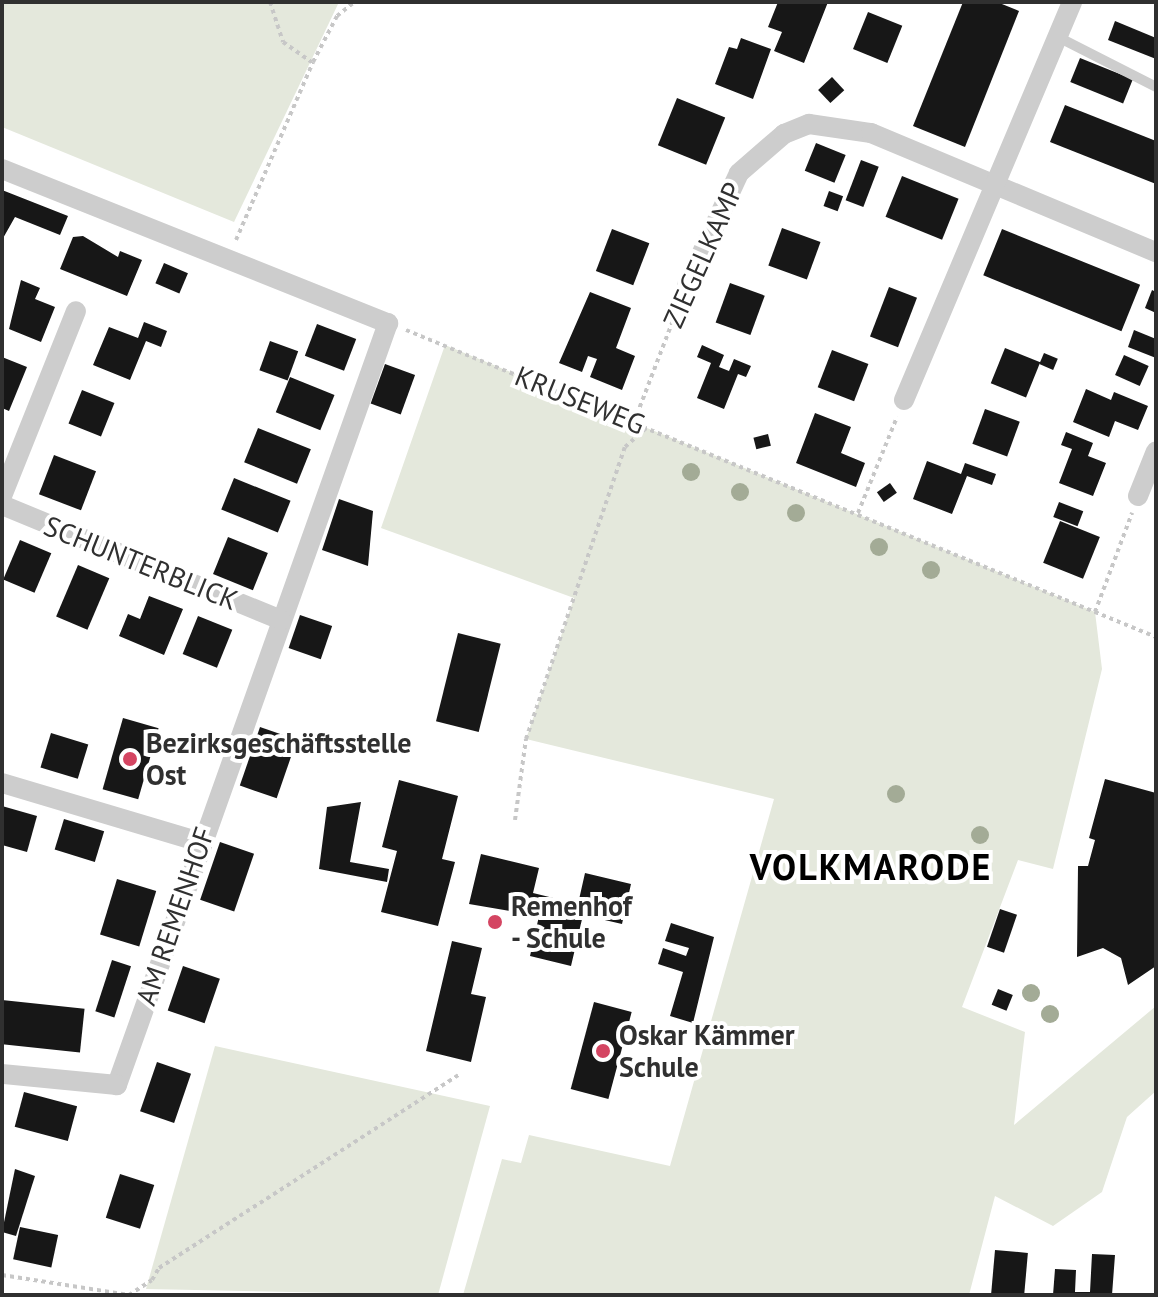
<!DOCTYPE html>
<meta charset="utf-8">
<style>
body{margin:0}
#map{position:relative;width:1158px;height:1297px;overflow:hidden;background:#fff;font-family:"PT Sans",sans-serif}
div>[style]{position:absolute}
.green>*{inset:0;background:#e4e8dc}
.building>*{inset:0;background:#171717;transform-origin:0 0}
.path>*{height:4px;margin-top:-2px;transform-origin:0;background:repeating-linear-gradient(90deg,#c7c7c7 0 4px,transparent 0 8px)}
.service>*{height:10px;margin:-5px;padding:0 5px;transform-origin:5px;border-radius:5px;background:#cdcdcd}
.minor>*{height:20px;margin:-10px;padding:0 10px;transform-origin:10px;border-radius:10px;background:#cdcdcd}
.trees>*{width:18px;height:18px;margin:-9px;border-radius:50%;background:#a3ab96}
.dots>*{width:22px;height:22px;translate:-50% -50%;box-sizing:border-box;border:4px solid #fff;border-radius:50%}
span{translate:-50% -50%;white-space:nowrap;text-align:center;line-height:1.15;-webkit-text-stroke:8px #fff;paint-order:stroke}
.street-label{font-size:28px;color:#303030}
.poi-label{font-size:28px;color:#303030;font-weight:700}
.left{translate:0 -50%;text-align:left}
.district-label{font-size:36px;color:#000;font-weight:700;letter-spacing:2px}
.frame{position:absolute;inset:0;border:4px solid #303030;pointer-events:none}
</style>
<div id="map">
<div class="green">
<i style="clip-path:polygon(2px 2px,339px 2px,234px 222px,2px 127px)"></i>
<i style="clip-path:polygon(445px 345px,1095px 612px,1102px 669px,1053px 869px,1018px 860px,962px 1007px,1025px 1032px,1014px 1125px,1156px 1006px,1156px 1091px,1127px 1117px,1102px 1192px,1053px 1226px,995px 1196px,969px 1295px,463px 1295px,502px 1159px,521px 1163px,529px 1135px,670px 1166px,774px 799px,526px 739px,574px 598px,381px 528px)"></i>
<i style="clip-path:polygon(215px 1046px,490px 1106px,438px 1295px,146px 1289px)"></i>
</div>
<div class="building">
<i style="clip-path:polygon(778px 2px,828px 2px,804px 63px,774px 51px,782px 32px,768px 27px)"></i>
<i style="clip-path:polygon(963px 2px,997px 2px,1019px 11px,965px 147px,913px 126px)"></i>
<i style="left:868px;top:12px;width:37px;height:40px;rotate:22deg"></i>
<i style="clip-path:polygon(1115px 21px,1156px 38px,1156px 59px,1108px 40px)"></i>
<i style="clip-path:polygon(741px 38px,771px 49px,753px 99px,715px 84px,729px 47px,737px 49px)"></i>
<i style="left:1080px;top:58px;width:57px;height:26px;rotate:22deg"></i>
<i style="left:832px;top:77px;width:18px;height:19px;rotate:47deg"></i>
<i style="left:677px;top:98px;width:52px;height:51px;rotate:22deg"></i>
<i style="clip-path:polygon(1065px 105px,1156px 141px,1156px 184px,1050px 142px)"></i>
<i style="left:816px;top:143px;width:32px;height:30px;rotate:22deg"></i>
<i style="left:861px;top:160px;width:19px;height:43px;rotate:21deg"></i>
<i style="left:902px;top:176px;width:61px;height:44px;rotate:22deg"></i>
<i style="clip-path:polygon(2px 190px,68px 216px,60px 235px,15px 217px,2px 240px)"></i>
<i style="left:829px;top:191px;width:15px;height:16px;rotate:20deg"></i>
<i style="left:782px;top:228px;width:41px;height:40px;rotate:20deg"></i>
<i style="left:612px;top:229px;width:40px;height:45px;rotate:21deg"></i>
<i style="left:1002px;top:229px;width:149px;height:50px;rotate:22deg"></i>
<i style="clip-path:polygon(83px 236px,118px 257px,120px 251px,142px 260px,127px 296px,60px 269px,73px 237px)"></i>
<i style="left:164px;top:263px;width:26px;height:22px;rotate:23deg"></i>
<i style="clip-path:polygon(21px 280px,40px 288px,35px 299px,55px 307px,41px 342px,9px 329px)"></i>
<i style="left:730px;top:283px;width:37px;height:42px;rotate:20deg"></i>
<i style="left:889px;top:287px;width:30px;height:53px;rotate:21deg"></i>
<i style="clip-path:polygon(1152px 290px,1156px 292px,1156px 313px,1145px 308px)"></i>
<i style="clip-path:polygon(590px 292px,631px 308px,616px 348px,635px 356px,622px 390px,590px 377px,597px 359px,588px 356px,582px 372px,559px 363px)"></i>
<i style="clip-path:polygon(144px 322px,167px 331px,161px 347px,146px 341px,130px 380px,93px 365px,109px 327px,138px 338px)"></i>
<i style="left:317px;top:324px;width:42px;height:34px;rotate:21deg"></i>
<i style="clip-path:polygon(1134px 330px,1156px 339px,1156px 358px,1128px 347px)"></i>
<i style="left:270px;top:341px;width:30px;height:31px;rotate:20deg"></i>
<i style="clip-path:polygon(702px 345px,724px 355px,719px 367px,729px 371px,734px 359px,751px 366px,746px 377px,738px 374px,724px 409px,697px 398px,711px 363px,697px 357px)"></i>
<i style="left:1005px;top:348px;width:38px;height:38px;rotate:22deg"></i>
<i style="left:832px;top:350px;width:39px;height:40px;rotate:21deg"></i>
<i style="left:1044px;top:353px;width:15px;height:12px;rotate:23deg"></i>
<i style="left:1124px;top:355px;width:27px;height:22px;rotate:24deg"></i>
<i style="clip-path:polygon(2px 357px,27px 367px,9px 411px,2px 408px)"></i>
<i style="left:385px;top:364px;width:32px;height:42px;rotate:20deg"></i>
<i style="left:290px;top:377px;width:48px;height:38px;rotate:22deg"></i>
<i style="clip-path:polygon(1086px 389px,1111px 400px,1114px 392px,1148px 406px,1138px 430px,1115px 421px,1109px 437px,1073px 422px)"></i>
<i style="left:82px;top:390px;width:35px;height:36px;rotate:22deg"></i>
<i style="left:985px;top:409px;width:37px;height:37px;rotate:20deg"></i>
<i style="clip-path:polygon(815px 413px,851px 427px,841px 453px,865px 463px,856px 487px,796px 463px)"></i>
<i style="left:258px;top:428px;width:57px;height:37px;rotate:22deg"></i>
<i style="clip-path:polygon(1066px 432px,1093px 443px,1088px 456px,1106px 463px,1093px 496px,1059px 483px,1072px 449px,1061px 445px)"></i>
<i style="left:768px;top:434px;width:12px;height:15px;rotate:76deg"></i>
<i style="left:54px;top:455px;width:45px;height:42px;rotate:21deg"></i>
<i style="clip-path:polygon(927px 461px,961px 474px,965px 463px,996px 474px,992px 485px,967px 476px,952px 514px,913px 499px)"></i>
<i style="left:234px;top:478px;width:61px;height:34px;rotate:22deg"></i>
<i style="left:890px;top:483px;width:12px;height:16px;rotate:55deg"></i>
<i style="clip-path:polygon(339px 499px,373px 511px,368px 566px,322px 550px)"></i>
<i style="left:1059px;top:502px;width:26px;height:16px;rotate:21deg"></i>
<i style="left:1060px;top:521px;width:43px;height:45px;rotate:22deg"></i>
<i style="left:228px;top:537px;width:43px;height:40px;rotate:22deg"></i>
<i style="left:20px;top:540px;width:34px;height:43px;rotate:23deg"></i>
<i style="left:78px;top:565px;width:34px;height:56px;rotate:23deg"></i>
<i style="clip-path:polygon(149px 596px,183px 609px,164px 655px,119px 636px,128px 614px,140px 619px)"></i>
<i style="left:300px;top:615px;width:34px;height:35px;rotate:19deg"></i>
<i style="left:198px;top:616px;width:37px;height:41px;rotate:22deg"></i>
<i style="left:458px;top:633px;width:44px;height:91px;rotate:14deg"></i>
<i style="left:123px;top:718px;width:37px;height:74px;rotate:16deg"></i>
<i style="left:260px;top:727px;width:39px;height:62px;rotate:19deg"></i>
<i style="left:51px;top:733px;width:39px;height:36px;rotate:17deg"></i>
<i style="clip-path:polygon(1105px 779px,1156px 793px,1156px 966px,1128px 985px,1121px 958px,1103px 948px,1077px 957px,1078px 866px,1088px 866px,1095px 840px,1089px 838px)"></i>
<i style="clip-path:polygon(399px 780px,458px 796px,442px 859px,455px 862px,438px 926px,381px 912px,397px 851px,382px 847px)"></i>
<i style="clip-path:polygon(361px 802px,350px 862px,389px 869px,387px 882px,319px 869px,327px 807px)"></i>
<i style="clip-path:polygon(2px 806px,37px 816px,27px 852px,2px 845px)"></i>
<i style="left:64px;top:819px;width:42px;height:32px;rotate:17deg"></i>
<i style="left:220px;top:842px;width:36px;height:61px;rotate:19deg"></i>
<i style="clip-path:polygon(481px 854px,539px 868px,533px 893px,578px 904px,585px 873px,631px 884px,622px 924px,583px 915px,571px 966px,530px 956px,539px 916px,469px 904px)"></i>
<i style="left:117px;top:879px;width:41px;height:58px;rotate:17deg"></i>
<i style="left:1000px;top:909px;width:18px;height:40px;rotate:19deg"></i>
<i style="clip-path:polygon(671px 923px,714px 937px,693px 1023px,670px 1016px,683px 972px,658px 964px,663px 948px,686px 956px,689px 948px,665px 941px)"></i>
<i style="clip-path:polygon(452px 941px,482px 948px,471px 994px,486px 997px,471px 1062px,426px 1051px)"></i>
<i style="left:112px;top:960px;width:20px;height:54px;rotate:18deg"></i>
<i style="left:183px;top:966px;width:39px;height:47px;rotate:19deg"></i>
<i style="left:998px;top:989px;width:16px;height:17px;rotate:22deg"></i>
<i style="left:2px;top:1000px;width:83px;height:44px;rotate:6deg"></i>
<i style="left:594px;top:1002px;width:39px;height:90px;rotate:15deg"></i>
<i style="left:157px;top:1062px;width:36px;height:52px;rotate:19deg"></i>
<i style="left:24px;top:1092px;width:55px;height:36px;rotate:15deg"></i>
<i style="clip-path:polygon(15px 1169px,35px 1176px,16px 1236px,2px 1232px)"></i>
<i style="left:120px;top:1174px;width:36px;height:46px;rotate:18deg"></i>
<i style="left:20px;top:1227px;width:39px;height:33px;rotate:12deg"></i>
<i style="left:995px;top:1250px;width:33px;height:45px;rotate:5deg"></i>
<i style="clip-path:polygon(1092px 1254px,1115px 1255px,1112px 1295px,1053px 1295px,1055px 1269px,1076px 1270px,1075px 1292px,1090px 1292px)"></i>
</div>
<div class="path">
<i style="left:270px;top:2px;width:42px;rotate:72deg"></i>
<i style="left:283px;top:42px;width:35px;rotate:35deg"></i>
<i style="left:236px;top:240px;width:194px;rotate:-66.6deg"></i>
<i style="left:313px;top:62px;width:52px;rotate:-62.4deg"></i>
<i style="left:337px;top:16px;width:22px;rotate:-39deg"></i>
<i style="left:406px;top:330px;width:810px;rotate:22.26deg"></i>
<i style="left:634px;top:422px;width:129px;rotate:-69deg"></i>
<i style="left:858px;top:513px;width:104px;rotate:-67.9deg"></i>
<i style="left:1095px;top:612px;width:106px;rotate:-69.5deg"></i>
<i style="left:515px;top:820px;width:82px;rotate:-82.3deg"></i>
<i style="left:526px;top:739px;width:308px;rotate:-71.3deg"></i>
<i style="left:625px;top:447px;width:30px;rotate:-42deg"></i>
<i style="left:2px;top:1275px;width:130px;rotate:8.9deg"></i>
<i style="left:129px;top:1295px;width:27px;rotate:-33deg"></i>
<i style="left:152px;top:1280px;width:14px;rotate:-60deg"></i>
<i style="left:159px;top:1268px;width:356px;rotate:-32.8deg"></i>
</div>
<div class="service">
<i style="left:1056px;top:36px;width:112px;rotate:27deg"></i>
</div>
<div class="minor">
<i style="left:2px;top:169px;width:416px;rotate:21.8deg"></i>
<i style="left:388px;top:323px;width:809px;rotate:109.58deg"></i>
<i style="left:117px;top:1085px;width:116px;rotate:-174.5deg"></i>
<i style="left:687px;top:285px;width:123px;rotate:-65.1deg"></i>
<i style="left:739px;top:173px;width:60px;rotate:-40.9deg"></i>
<i style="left:784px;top:134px;width:27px;rotate:-22deg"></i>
<i style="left:809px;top:124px;width:63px;rotate:8.3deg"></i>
<i style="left:871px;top:133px;width:309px;rotate:22.7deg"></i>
<i style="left:904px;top:400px;width:432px;rotate:-67.1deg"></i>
<i style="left:2px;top:496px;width:199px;rotate:-68.2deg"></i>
<i style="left:1138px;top:496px;width:48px;rotate:-68.2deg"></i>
<i style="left:2px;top:505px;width:302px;rotate:22.4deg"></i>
<i style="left:2px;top:783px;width:207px;rotate:16.6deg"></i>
</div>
<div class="trees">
<i style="left:691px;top:472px"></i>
<i style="left:740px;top:492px"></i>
<i style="left:796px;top:513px"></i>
<i style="left:879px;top:547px"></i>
<i style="left:931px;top:570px"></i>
<i style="left:896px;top:794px"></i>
<i style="left:980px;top:835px"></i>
<i style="left:1031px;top:993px"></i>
<i style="left:1050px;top:1014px"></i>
</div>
<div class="dots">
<i style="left:130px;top:759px;background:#d44562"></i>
<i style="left:495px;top:922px;background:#d44562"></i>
<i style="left:603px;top:1051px;background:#d44562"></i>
</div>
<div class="street-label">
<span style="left:703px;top:255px;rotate:-66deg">ZIEGELKAMP</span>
<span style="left:580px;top:400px;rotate:22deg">KRUSEWEG</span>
<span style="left:141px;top:563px;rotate:22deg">SCHUNTERBLICK</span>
<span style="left:175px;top:916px;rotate:-71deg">AM REMENHOF</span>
</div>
<div class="poi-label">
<span class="left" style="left:146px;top:759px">Bezirksgeschäftsstelle<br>Ost</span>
<span class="left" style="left:511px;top:922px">Remenhof<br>- Schule</span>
<span class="left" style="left:619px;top:1051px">Oskar Kämmer<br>Schule</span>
</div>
<div class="district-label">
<span style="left:871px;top:867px">VOLKMARODE</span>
</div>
<div class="frame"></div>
</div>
